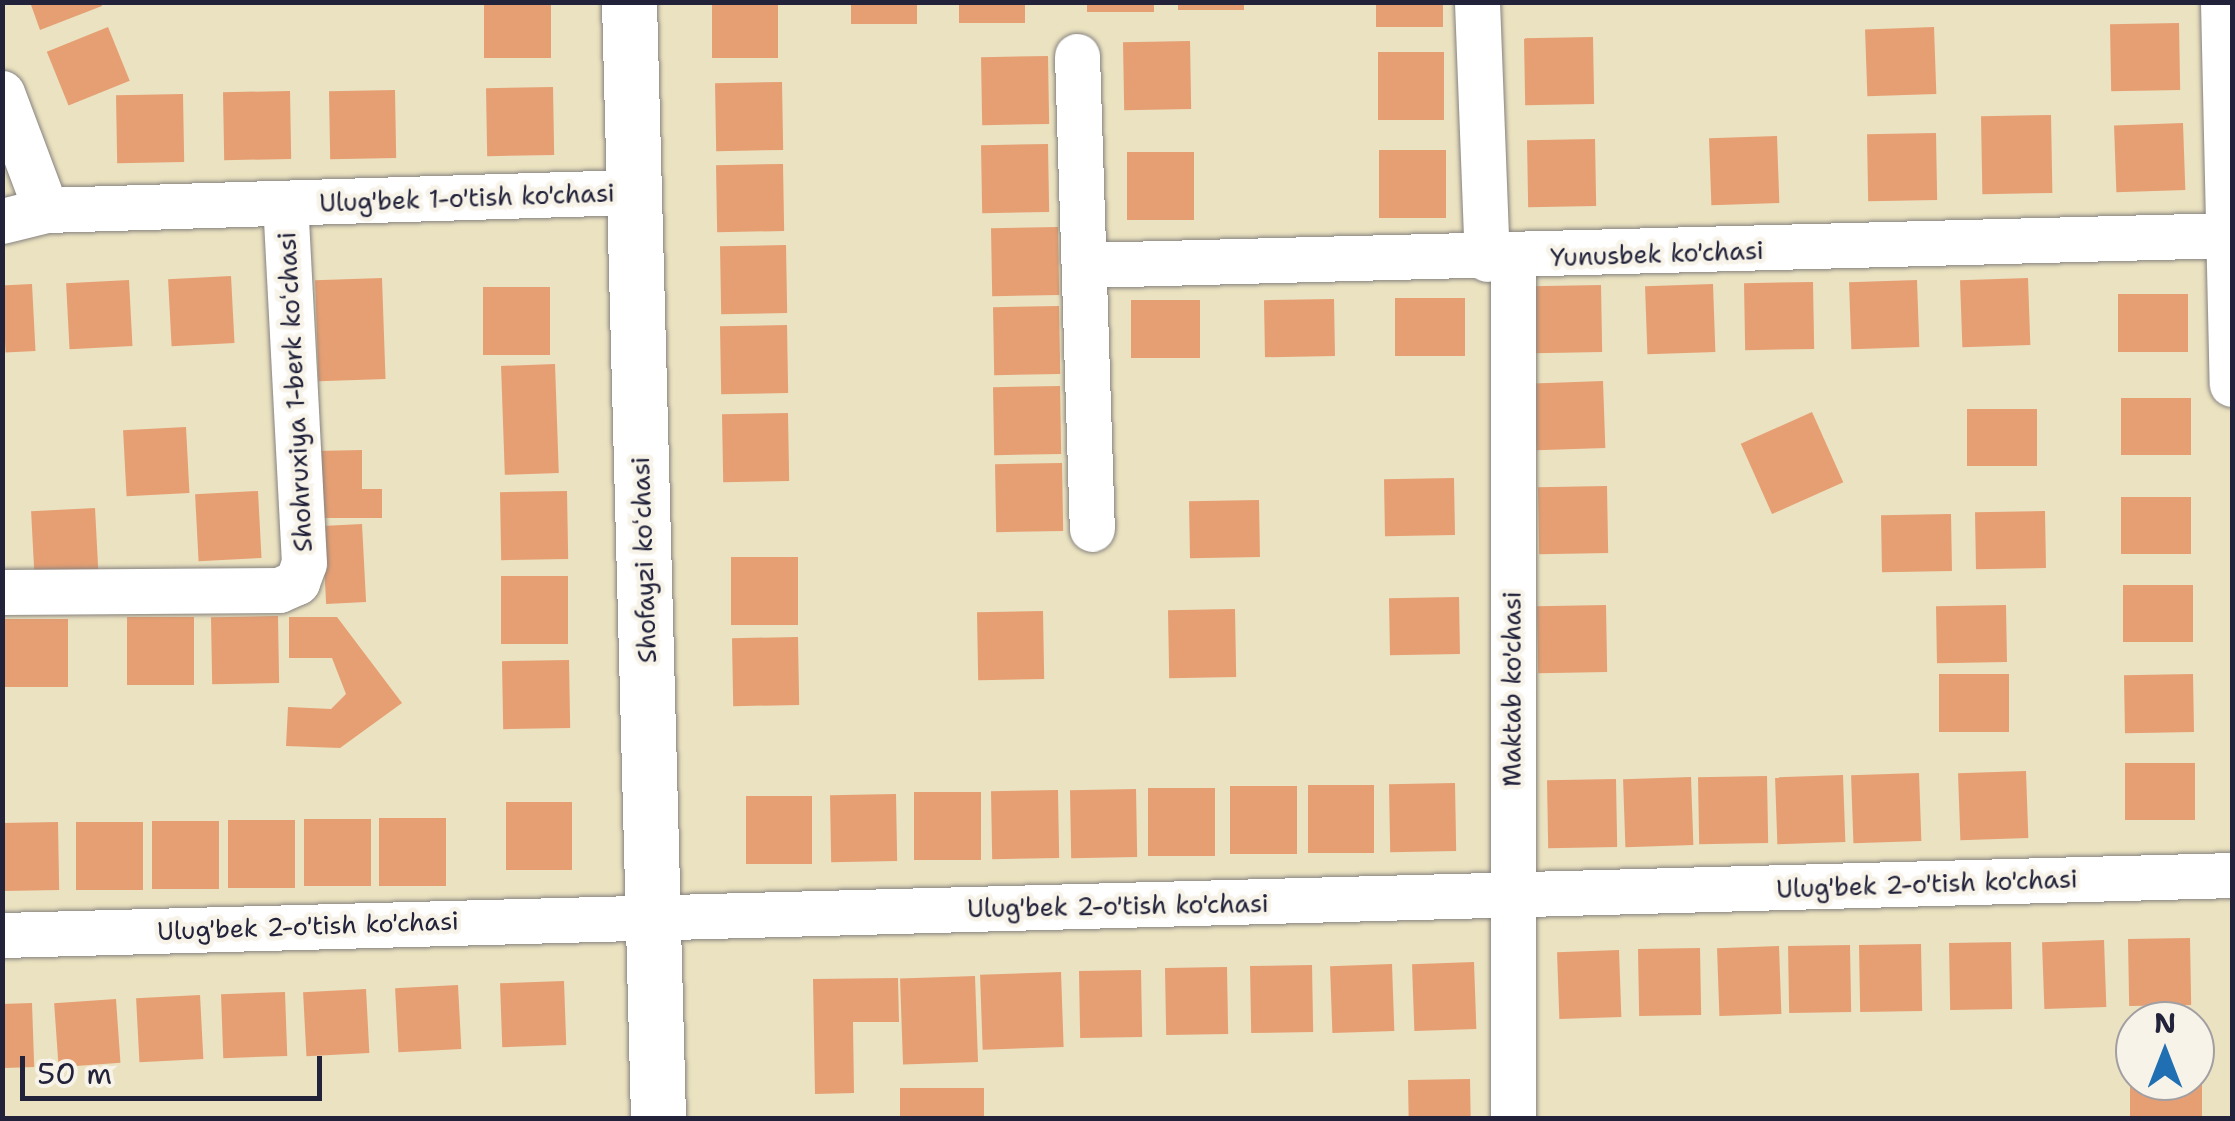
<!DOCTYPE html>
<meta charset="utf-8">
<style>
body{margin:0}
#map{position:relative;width:2235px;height:1121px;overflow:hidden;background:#ebe2c1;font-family:"Shantell Sans",sans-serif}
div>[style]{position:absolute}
.building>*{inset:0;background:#e69f73;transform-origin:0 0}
.roads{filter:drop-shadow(0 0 2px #86827e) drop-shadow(0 0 2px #86827e)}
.minor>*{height:45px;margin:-22.5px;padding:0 22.5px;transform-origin:22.5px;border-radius:22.5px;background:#fff}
.tertiary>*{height:55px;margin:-27.5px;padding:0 27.5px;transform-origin:27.5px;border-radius:27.5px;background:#fff}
span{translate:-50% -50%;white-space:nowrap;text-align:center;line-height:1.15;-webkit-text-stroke:9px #f7f3e8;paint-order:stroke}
.street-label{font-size:25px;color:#22223b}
.frame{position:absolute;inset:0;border:5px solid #22223b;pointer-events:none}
.north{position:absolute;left:2115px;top:1001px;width:100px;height:100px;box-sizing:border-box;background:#f7f3e8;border:2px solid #a29fa3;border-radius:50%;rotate:0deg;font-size:28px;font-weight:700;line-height:40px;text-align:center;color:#22223b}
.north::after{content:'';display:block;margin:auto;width:35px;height:45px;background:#1f6fb2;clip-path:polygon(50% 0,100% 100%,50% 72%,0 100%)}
.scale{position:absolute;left:20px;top:1056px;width:302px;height:45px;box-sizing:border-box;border:5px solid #22223b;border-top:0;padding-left:12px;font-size:30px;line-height:35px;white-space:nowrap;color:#22223b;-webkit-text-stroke:8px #f7f3e8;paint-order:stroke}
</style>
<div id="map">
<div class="building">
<i style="clip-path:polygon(30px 2px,101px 2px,102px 6px,40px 30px)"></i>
<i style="left:484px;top:2px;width:67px;height:56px"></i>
<i style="left:712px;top:2px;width:66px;height:56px"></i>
<i style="left:851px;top:2px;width:66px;height:22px"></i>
<i style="left:959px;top:2px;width:66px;height:21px"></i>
<i style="left:1178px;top:2px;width:66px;height:8px"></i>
<i style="left:1087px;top:3px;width:67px;height:9px"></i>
<i style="left:1376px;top:3px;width:67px;height:24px"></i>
<i style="left:2179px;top:23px;width:67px;height:69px;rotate:89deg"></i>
<i style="left:108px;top:27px;width:58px;height:66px;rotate:68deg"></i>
<i style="left:1934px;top:27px;width:67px;height:69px;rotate:88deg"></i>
<i style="left:1593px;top:37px;width:67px;height:69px;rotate:89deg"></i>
<i style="left:1190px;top:41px;width:68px;height:67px;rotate:89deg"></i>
<i style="left:1378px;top:52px;width:66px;height:68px"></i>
<i style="left:1048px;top:56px;width:68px;height:67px;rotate:89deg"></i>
<i style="left:782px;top:82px;width:68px;height:67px;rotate:89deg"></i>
<i style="left:553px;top:87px;width:68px;height:67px;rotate:89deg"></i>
<i style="left:395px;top:90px;width:68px;height:66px;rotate:89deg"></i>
<i style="left:290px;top:91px;width:68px;height:67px;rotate:89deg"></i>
<i style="left:183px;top:94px;width:68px;height:67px;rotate:89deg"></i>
<i style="left:2051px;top:115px;width:78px;height:70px;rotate:89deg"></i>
<i style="left:2183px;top:123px;width:67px;height:69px;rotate:88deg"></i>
<i style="left:1936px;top:133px;width:67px;height:69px;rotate:89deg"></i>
<i style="left:1777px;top:136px;width:67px;height:68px;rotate:88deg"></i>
<i style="left:1595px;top:139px;width:67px;height:68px;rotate:89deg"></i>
<i style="left:1048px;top:144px;width:68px;height:67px;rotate:89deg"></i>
<i style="left:1379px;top:150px;width:67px;height:68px"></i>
<i style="left:1127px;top:152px;width:67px;height:68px"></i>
<i style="left:783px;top:164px;width:67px;height:67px;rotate:89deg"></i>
<i style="left:1058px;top:227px;width:68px;height:67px;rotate:89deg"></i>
<i style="left:786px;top:245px;width:68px;height:66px;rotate:89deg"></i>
<i style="left:231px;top:276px;width:67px;height:63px;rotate:87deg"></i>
<i style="left:382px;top:278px;width:101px;height:67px;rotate:88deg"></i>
<i style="left:2028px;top:278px;width:67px;height:68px;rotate:88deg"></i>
<i style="left:129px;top:280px;width:66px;height:63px;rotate:87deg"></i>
<i style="left:1917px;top:280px;width:67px;height:68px;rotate:88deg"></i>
<i style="left:1813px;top:282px;width:67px;height:69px;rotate:89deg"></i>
<i style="left:32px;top:284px;width:67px;height:30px;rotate:87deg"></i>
<i style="left:1713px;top:284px;width:68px;height:68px;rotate:88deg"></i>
<i style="left:1601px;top:285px;width:67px;height:69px;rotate:89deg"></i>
<i style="left:550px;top:287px;width:68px;height:67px;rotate:90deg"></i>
<i style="left:2118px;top:294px;width:70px;height:58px"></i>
<i style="left:1395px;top:298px;width:70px;height:58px"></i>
<i style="left:1334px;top:299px;width:57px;height:70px;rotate:89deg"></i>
<i style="left:1131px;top:300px;width:69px;height:58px"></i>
<i style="left:1059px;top:306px;width:68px;height:66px;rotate:89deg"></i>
<i style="left:787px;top:325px;width:68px;height:67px;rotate:89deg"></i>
<i style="left:555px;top:364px;width:109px;height:54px;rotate:88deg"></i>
<i style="left:1603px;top:381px;width:67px;height:69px;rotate:88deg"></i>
<i style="left:1060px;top:386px;width:68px;height:67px;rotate:89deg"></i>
<i style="left:2191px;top:398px;width:57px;height:70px;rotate:90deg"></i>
<i style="left:2037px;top:409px;width:57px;height:70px;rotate:90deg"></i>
<i style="left:1812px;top:412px;width:77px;height:78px;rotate:66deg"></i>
<i style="left:788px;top:413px;width:68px;height:66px;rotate:89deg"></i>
<i style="left:186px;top:427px;width:66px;height:63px;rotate:87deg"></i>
<i style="clip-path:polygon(362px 450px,362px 489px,382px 489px,382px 518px,315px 518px,315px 451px)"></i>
<i style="left:1062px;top:463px;width:68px;height:67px;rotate:89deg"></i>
<i style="left:1454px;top:478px;width:57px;height:70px;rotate:89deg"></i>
<i style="left:1607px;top:486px;width:67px;height:69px;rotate:89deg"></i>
<i style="left:258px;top:491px;width:67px;height:63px;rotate:87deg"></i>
<i style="left:567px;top:491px;width:68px;height:67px;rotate:89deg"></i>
<i style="left:2191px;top:497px;width:57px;height:70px;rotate:90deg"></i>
<i style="left:1259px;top:500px;width:57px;height:70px;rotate:89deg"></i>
<i style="left:95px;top:508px;width:66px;height:64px;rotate:87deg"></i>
<i style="left:2045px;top:511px;width:57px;height:70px;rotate:89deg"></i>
<i style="left:1951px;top:514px;width:57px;height:70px;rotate:89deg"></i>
<i style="left:362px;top:524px;width:78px;height:40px;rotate:87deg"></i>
<i style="left:798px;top:557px;width:68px;height:67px;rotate:90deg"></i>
<i style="left:501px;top:576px;width:67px;height:68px"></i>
<i style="left:2193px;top:585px;width:57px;height:70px;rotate:90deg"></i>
<i style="left:1459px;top:597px;width:57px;height:70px;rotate:89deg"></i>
<i style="left:1606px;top:605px;width:67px;height:69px;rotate:89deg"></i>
<i style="left:2006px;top:605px;width:57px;height:70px;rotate:89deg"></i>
<i style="left:1235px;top:609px;width:68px;height:67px;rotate:89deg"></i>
<i style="left:1043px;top:611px;width:68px;height:66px;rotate:89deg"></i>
<i style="left:278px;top:616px;width:67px;height:67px;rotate:89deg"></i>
<i style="left:127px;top:617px;width:67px;height:68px"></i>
<i style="clip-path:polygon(289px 617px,337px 617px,402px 703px,340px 748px,286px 746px,288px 707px,331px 709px,346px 694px,332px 658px,289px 658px)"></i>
<i style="left:2px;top:619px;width:66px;height:68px"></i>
<i style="left:798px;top:637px;width:68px;height:66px;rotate:89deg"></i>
<i style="left:569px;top:660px;width:68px;height:67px;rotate:89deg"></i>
<i style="left:2009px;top:674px;width:58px;height:70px;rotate:90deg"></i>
<i style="left:2193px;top:674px;width:58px;height:69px;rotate:89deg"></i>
<i style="left:2125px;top:763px;width:70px;height:57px"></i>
<i style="left:2026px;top:771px;width:67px;height:68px;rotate:88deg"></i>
<i style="left:1919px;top:773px;width:68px;height:68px;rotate:88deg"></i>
<i style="left:1843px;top:775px;width:67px;height:68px;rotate:88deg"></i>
<i style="left:1767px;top:776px;width:67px;height:69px;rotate:89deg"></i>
<i style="left:1691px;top:777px;width:68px;height:68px;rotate:88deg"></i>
<i style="left:1616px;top:779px;width:68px;height:69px;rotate:89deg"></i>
<i style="left:1455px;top:783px;width:68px;height:66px;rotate:89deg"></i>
<i style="left:1308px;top:785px;width:66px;height:68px"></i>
<i style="left:1297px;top:786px;width:68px;height:67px;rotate:90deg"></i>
<i style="left:1215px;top:788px;width:68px;height:67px;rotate:90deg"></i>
<i style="left:1136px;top:789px;width:68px;height:66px;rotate:89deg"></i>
<i style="left:1058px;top:790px;width:68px;height:67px;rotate:89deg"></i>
<i style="left:914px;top:792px;width:67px;height:68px"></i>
<i style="left:896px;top:794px;width:67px;height:66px;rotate:89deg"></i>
<i style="left:746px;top:796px;width:66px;height:68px"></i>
<i style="left:506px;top:802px;width:66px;height:68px"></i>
<i style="left:379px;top:818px;width:67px;height:68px"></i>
<i style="left:371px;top:819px;width:67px;height:67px;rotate:90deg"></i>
<i style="left:228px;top:820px;width:67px;height:68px"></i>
<i style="left:219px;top:821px;width:68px;height:67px;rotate:90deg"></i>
<i style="left:58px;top:822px;width:68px;height:56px;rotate:89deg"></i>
<i style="left:76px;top:822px;width:67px;height:68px"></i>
<i style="left:2190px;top:938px;width:67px;height:62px;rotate:89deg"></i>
<i style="left:2104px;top:940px;width:67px;height:62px;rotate:88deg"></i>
<i style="left:2011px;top:942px;width:67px;height:62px;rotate:89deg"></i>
<i style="left:1921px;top:944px;width:67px;height:62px;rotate:89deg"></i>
<i style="left:1850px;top:945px;width:67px;height:62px;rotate:89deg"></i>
<i style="left:1779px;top:946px;width:68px;height:62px;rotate:88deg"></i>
<i style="left:1700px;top:948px;width:67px;height:62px;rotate:89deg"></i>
<i style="left:1619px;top:950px;width:67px;height:62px;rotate:88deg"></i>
<i style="left:1474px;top:962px;width:67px;height:62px;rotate:88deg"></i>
<i style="left:1392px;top:964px;width:67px;height:62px;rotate:88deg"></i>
<i style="left:1312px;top:965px;width:67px;height:62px;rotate:89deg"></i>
<i style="left:1227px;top:967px;width:67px;height:62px;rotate:89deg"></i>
<i style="left:1141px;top:970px;width:67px;height:62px;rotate:89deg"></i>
<i style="left:1061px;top:972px;width:75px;height:81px;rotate:88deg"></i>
<i style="left:975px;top:976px;width:86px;height:75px;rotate:88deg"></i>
<i style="clip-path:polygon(898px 978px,899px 1022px,853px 1022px,854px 1093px,815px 1094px,813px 979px)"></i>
<i style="left:564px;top:981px;width:64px;height:64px;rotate:88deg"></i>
<i style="left:458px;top:985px;width:64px;height:63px;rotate:87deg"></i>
<i style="left:366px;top:989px;width:64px;height:63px;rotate:87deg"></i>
<i style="left:285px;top:992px;width:64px;height:64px;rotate:88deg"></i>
<i style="left:200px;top:995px;width:64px;height:64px;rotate:87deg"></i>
<i style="left:116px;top:999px;width:64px;height:62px;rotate:86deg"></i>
<i style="left:32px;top:1003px;width:64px;height:30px;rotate:88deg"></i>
<i style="left:1470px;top:1079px;width:39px;height:62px;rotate:89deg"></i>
<i style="left:2130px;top:1081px;width:72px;height:37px"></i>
<i style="left:900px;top:1088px;width:84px;height:30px"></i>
</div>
<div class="roads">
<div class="minor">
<i style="left:1477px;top:2px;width:257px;rotate:87.8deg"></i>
<i style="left:2223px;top:2px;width:382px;rotate:88.7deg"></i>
<i style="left:1077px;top:56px;width:473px;rotate:88.2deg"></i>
<i style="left:2px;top:93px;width:125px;rotate:69.4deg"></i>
<i style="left:2px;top:221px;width:45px;rotate:-14deg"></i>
<i style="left:46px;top:210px;width:587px;rotate:-1.76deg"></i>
<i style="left:1513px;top:259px;width:859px;rotate:90deg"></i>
<i style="left:1086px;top:265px;width:1142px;rotate:-1.5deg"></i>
<i style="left:2px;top:592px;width:277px;rotate:-0.4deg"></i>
<i style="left:279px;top:590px;width:20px;rotate:-24deg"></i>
<i style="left:297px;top:582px;width:20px;rotate:-70deg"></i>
<i style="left:304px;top:563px;width:360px;rotate:-93deg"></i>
<i style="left:2px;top:935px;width:2231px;rotate:-1.54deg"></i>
</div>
<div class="tertiary">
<i style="left:629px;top:2px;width:1116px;rotate:88.51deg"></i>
</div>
</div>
<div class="street-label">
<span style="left:467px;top:198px;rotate:-2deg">Ulug'bek 1-o'tish ko'chasi</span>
<span style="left:1657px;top:254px;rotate:-2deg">Yunusbek ko'chasi</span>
<span style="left:295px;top:392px;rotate:-93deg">Shohruxiya 1-berk koʻchasi</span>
<span style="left:644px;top:560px;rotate:-92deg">Shofayzi koʻchasi</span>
<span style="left:1512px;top:689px;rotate:-90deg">Maktab ko'chasi</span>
<span style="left:1927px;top:884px;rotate:-2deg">Ulug'bek 2-o'tish ko'chasi</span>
<span style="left:1118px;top:906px;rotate:-1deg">Ulug'bek 2-o'tish ko'chasi</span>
<span style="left:308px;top:926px;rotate:-2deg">Ulug'bek 2-o'tish ko'chasi</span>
</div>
<div class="frame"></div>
<div class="north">N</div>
<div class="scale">50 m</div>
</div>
